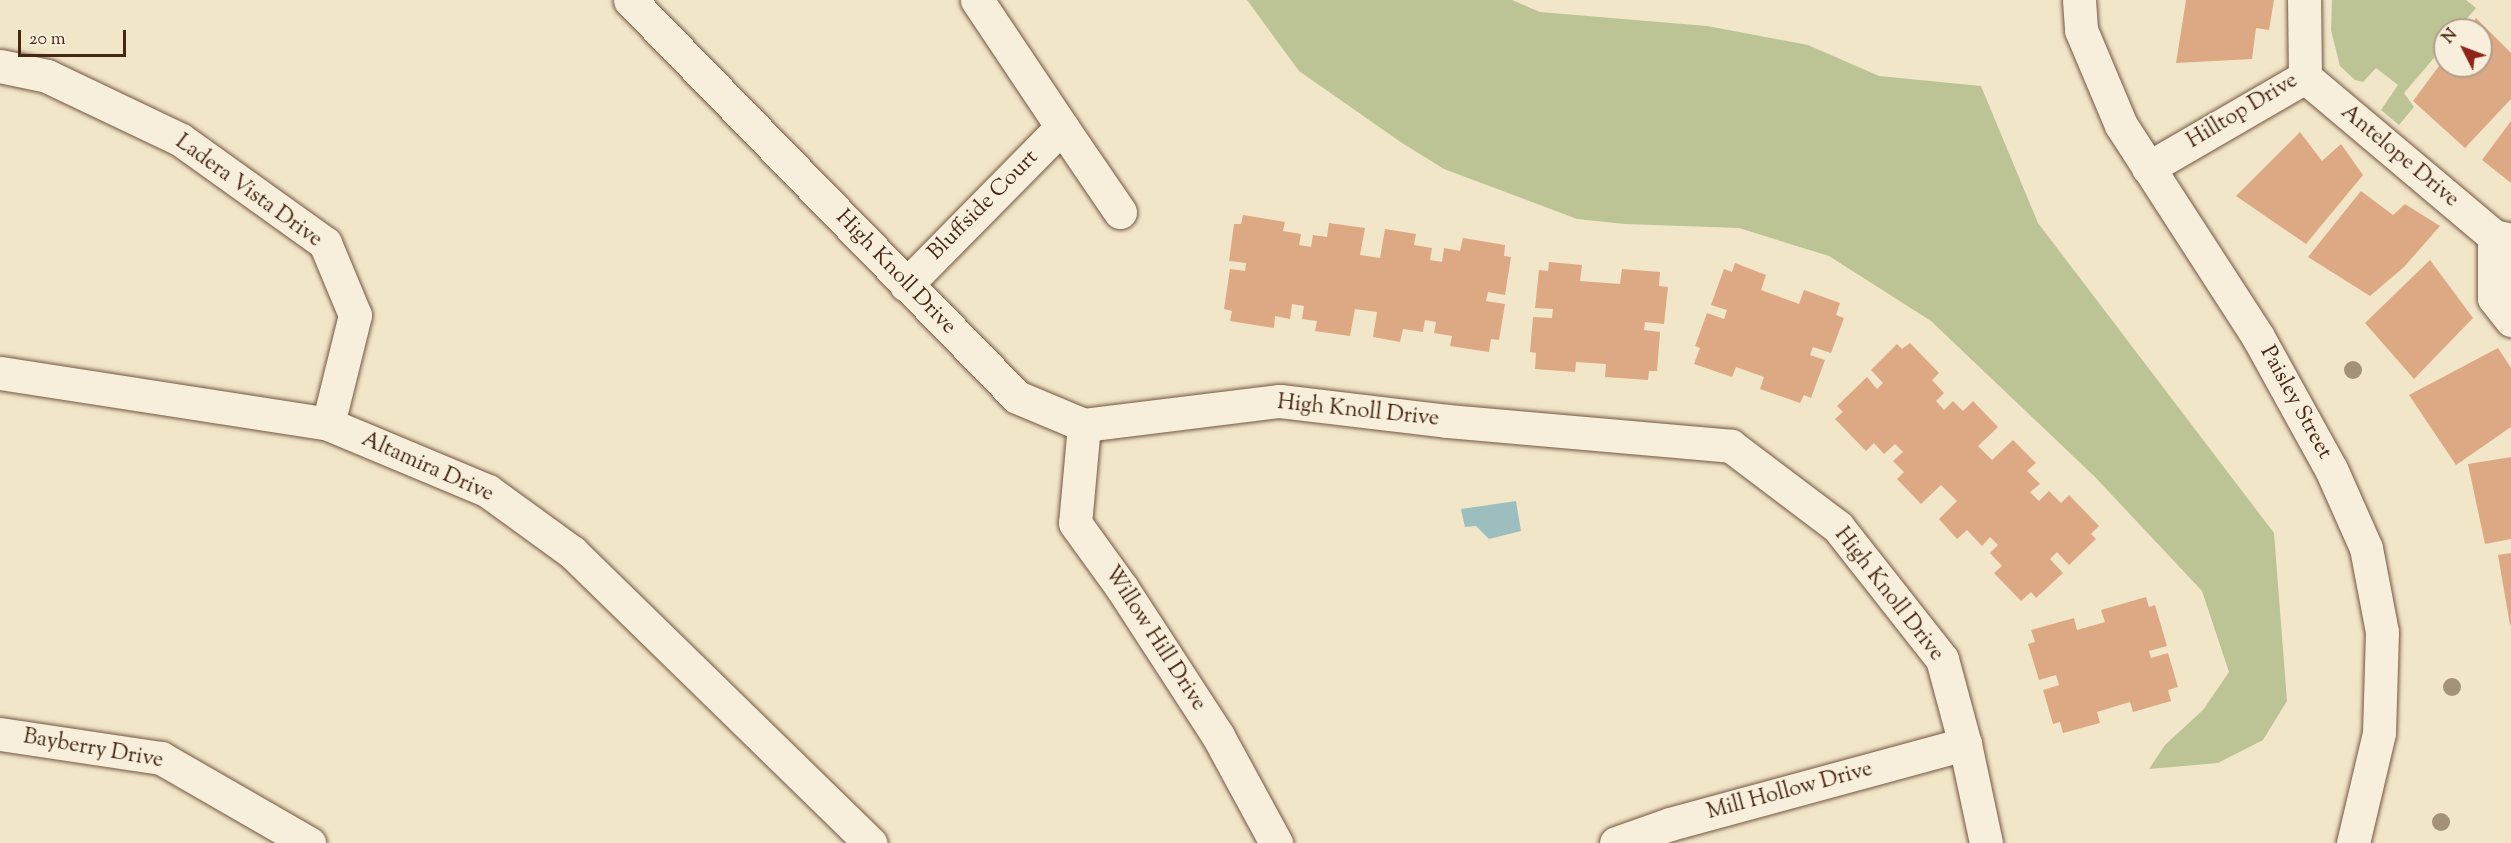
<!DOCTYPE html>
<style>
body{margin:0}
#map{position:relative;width:2511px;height:843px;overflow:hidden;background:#f2e6c9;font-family:"Sorts Mill Goudy",serif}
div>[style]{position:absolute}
.green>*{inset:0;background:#bcc495}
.water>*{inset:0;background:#9dbebe}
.building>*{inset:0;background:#dda884}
.roads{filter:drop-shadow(0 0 2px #725741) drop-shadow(0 0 2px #725741)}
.minor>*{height:33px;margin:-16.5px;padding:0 16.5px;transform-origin:16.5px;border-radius:16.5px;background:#f7efdc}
.trees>*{width:18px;height:18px;margin:-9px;border-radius:50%;background:#a49277}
span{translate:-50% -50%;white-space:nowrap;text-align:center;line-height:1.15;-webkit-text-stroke:4.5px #f7efdc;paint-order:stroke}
.street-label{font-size:22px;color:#472714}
.north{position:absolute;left:2433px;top:18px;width:60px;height:60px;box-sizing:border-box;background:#f7efdc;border:2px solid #b19f8c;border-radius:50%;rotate:312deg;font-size:16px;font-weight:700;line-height:24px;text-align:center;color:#472714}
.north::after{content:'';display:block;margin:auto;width:21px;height:27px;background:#8f2418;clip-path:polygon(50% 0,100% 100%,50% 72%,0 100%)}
.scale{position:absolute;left:18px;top:30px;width:108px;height:27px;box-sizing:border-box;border:3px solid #472714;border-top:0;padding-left:8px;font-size:18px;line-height:21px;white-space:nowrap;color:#472714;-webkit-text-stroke:4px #f7efdc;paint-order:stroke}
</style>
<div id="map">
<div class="green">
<i style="clip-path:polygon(1247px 0,1512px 0,1540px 12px,1707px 26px,1808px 45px,1879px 76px,1981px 86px,2038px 223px,2274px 533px,2287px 701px,2263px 740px,2218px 763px,2149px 769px,2165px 745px,2203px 710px,2229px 672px,2202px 591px,2095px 477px,1931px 321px,1829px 256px,1739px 228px,1625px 224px,1577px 219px,1444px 169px,1402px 143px,1299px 71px)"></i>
<i style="clip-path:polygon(2332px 0,2466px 0,2476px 8px,2457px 30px,2445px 30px,2445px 45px,2404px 93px,2414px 107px,2399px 125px,2381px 110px,2398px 85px,2376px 68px,2363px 82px,2355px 80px,2340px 66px,2331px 30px)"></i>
</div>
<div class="water">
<i style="clip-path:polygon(1516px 501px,1521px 531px,1489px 539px,1476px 526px,1465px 527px,1461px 509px)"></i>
</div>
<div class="building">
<i style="clip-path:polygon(2186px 0,2274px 0,2269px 30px,2256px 28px,2252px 59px,2176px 63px)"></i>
<i style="clip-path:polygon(2476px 18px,2511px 53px,2511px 99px,2465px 148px,2413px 101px,2445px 58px,2445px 66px,2481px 66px,2481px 30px,2467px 30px)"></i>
<i style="clip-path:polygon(2511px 121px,2511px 183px,2482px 160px)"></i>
<i style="clip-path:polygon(2300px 132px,2322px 161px,2341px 144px,2363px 175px,2306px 244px,2236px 196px)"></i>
<i style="clip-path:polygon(2361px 191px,2393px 215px,2405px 204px,2440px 226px,2404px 267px,2370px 296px,2308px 257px)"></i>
<i style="clip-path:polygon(1243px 215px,1285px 222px,1283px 231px,1301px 234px,1299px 245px,1311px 247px,1313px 235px,1327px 237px,1329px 223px,1365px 228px,1360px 255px,1380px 258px,1385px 229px,1416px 234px,1414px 245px,1432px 248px,1430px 260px,1442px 262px,1444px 248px,1460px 251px,1463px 238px,1505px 245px,1504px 256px,1511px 257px,1505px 295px,1488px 292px,1486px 301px,1505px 304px,1499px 340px,1491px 339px,1489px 352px,1450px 346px,1452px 336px,1434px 333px,1436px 322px,1425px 320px,1423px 332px,1403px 329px,1400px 342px,1373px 337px,1377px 312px,1355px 309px,1350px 336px,1315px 331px,1317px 321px,1302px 319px,1304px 306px,1292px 304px,1290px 319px,1275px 316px,1274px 328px,1230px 321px,1232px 311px,1224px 309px,1230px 269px,1245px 271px,1246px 263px,1229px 261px,1234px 224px,1241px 224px)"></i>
<i style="clip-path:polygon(2430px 260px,2473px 318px,2414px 379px,2365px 323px)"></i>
<i style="clip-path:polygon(1549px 262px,1582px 265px,1580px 281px,1620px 284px,1622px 269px,1660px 272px,1659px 286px,1668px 287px,1664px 324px,1645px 322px,1644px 330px,1660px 332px,1657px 371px,1649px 371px,1648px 380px,1605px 377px,1606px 364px,1576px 362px,1575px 372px,1535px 369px,1536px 353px,1530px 352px,1533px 317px,1552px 318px,1553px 309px,1535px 308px,1539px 270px,1548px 271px)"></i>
<i style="clip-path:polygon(1735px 263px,1766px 275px,1761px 290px,1799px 304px,1804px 290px,1840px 303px,1836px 315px,1844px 318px,1831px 353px,1813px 347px,1810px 355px,1825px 360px,1811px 398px,1804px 395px,1800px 403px,1760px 389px,1764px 377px,1736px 367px,1732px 377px,1694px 364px,1700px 348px,1695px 346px,1707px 313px,1724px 319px,1727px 310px,1711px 305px,1724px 269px,1732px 272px)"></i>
<i style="clip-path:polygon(1910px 343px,1939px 373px,1932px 380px,1944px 393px,1936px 401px,1944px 410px,1953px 401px,1963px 411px,1973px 401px,1998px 427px,1978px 446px,1992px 460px,2013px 440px,2036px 463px,2027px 471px,2040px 484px,2030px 492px,2039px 501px,2049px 491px,2061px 503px,2069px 495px,2099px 526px,2091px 534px,2096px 539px,2069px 565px,2057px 552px,2050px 559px,2063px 573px,2036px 598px,2031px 592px,2021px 601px,1994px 573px,2002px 566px,1990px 553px,1998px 545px,1990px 537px,1982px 546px,1967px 530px,1957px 539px,1939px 519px,1957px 501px,1941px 485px,1921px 504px,1897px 479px,1904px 472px,1893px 461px,1903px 452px,1895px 444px,1884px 454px,1874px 443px,1866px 451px,1835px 419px,1843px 412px,1837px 406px,1867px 377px,1877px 389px,1883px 383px,1871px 370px,1897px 344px,1902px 349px)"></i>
<i style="clip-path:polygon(2498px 348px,2511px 368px,2511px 427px,2456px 465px,2409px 395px)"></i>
<i style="clip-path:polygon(2511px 457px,2511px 539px,2485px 544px,2468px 464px)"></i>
<i style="clip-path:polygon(2511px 553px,2511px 625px,2510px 625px,2498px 555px)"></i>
<i style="clip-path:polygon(2146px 597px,2149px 607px,2155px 605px,2167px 646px,2149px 651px,2151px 658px,2168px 653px,2178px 687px,2168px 690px,2171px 701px,2133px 712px,2130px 702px,2097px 712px,2100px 723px,2063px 733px,2060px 722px,2053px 724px,2043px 690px,2059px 685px,2056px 675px,2039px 680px,2028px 644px,2035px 642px,2031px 630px,2074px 618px,2077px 630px,2105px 622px,2101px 610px)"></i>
</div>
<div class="roads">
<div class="minor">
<i style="left:630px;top:0;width:554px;rotate:45.73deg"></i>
<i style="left:1017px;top:397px;width:73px;rotate:22.7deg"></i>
<i style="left:1084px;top:425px;width:197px;rotate:-7deg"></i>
<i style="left:1280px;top:401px;width:168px;rotate:6.8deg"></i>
<i style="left:1447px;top:421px;width:285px;rotate:5deg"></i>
<i style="left:1731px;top:446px;width:134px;rotate:37.1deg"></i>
<i style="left:1838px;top:527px;width:168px;rotate:51.8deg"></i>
<i style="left:1942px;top:659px;width:88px;rotate:74.9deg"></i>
<i style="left:1965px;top:744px;width:101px;rotate:78deg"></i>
<i style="left:2079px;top:0;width:30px;rotate:86deg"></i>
<i style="left:2081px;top:30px;width:103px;rotate:67.2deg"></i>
<i style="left:2121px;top:125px;width:252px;rotate:57.1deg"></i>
<i style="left:2258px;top:337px;width:151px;rotate:61.1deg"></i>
<i style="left:2331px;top:469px;width:86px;rotate:66.1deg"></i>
<i style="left:2366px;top:548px;width:86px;rotate:79.2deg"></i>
<i style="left:2382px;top:632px;width:101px;rotate:91.7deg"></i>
<i style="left:2379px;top:733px;width:113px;rotate:103.3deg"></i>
<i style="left:0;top:66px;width:48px;rotate:12deg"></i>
<i style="left:47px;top:76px;width:148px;rotate:25.5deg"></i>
<i style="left:181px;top:140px;width:177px;rotate:35.6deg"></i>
<i style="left:325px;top:243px;width:78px;rotate:67.4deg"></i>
<i style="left:355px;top:315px;width:112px;rotate:103.9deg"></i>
<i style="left:2305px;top:77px;width:247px;rotate:40.1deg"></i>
<i style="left:2494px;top:236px;width:17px;rotate:13deg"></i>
<i style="left:1062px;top:127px;width:103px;rotate:55.7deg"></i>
<i style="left:2148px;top:168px;width:181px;rotate:-30.1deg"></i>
<i style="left:2305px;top:77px;width:77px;rotate:-90.7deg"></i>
<i style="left:2494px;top:236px;width:62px;rotate:90deg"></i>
<i style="left:2494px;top:298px;width:28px;rotate:52deg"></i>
<i style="left:906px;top:285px;width:222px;rotate:-45.4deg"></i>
<i style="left:1062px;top:127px;width:153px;rotate:-123.8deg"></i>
<i style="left:0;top:373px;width:332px;rotate:8.8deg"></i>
<i style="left:328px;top:424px;width:173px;rotate:22.7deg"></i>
<i style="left:488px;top:491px;width:104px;rotate:36deg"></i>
<i style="left:572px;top:552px;width:417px;rotate:44.3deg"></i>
<i style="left:1084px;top:425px;width:98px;rotate:95.2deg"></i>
<i style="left:1075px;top:523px;width:80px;rotate:54.1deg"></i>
<i style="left:1122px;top:588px;width:176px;rotate:57deg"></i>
<i style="left:1218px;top:736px;width:122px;rotate:61.5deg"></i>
<i style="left:0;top:734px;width:163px;rotate:8.5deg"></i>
<i style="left:161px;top:758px;width:171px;rotate:29.9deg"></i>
<i style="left:1616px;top:843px;width:57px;rotate:-19.4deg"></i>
<i style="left:1670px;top:824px;width:306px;rotate:-15.2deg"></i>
</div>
</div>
<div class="trees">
<i style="left:2353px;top:370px"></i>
<i style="left:2452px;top:687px"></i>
<i style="left:2441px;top:822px"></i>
</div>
<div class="street-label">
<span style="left:2243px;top:112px;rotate:-31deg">Hilltop Drive</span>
<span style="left:2399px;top:157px;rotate:40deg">Antelope Drive</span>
<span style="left:248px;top:192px;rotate:36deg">Ladera Vista Drive</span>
<span style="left:984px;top:206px;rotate:-45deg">Bluffside Court</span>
<span style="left:895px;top:273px;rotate:46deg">High Knoll Drive</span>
<span style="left:2295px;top:403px;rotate:61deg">Paisley Street</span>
<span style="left:1358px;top:412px;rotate:6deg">High Knoll Drive</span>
<span style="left:427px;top:468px;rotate:24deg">Altamira Drive</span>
<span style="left:1888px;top:595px;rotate:52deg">High Knoll Drive</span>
<span style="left:1154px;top:639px;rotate:57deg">Willow Hill Drive</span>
<span style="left:93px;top:750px;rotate:10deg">Bayberry Drive</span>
<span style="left:1790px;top:792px;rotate:-15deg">Mill Hollow Drive</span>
</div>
<div class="north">N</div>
<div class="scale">20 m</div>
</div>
